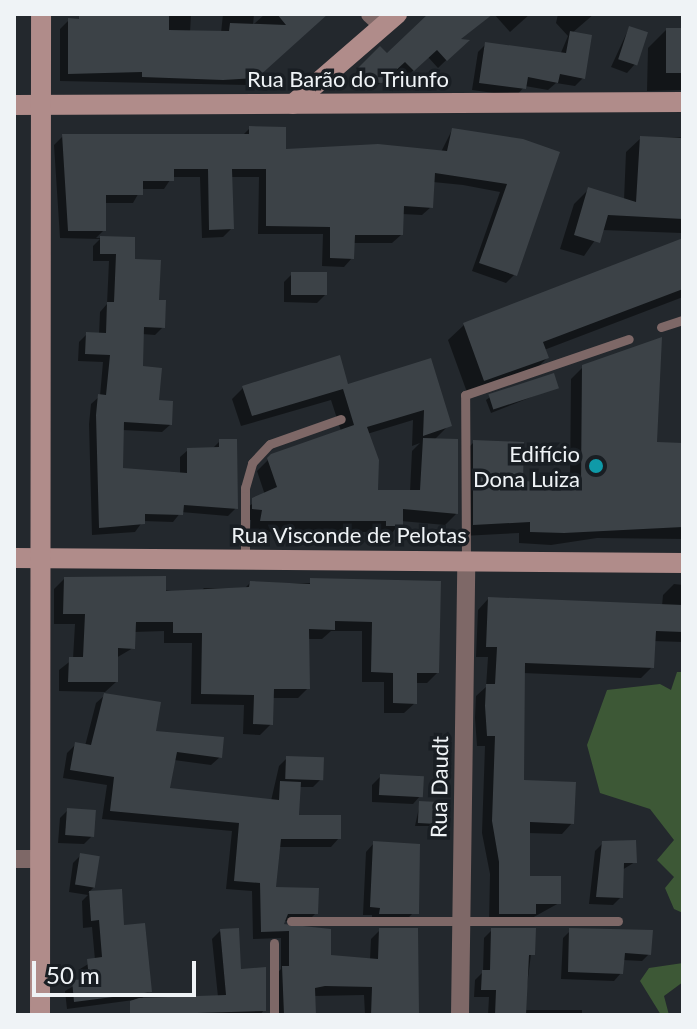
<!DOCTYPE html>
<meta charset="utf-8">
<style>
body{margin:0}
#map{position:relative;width:697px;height:1029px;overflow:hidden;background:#23282d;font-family:Lato,sans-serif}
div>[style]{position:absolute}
.forest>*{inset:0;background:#3d5836}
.shadow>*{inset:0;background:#0007}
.building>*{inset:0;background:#3c4247;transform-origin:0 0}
.lane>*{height:9px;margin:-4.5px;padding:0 4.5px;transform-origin:4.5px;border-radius:4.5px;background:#7e6867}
.street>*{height:18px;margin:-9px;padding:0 9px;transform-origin:9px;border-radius:9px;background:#7e6867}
.secondary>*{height:20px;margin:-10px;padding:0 10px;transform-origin:10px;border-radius:10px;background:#b08c8a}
.dots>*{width:22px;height:22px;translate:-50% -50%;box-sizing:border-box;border:4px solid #191e23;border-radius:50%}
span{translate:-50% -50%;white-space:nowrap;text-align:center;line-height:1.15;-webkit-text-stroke:7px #191e23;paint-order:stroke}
.street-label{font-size:22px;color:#eff3f6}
.poi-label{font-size:22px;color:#eff3f6}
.right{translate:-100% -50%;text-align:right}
.frame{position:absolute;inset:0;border:16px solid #eff3f6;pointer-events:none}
.scale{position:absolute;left:32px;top:961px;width:164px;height:36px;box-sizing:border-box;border:4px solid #eff3f6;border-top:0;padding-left:10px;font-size:24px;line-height:28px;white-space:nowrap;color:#eff3f6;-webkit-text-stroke:6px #191e23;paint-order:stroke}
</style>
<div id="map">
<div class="forest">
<i style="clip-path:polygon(677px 672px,683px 672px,683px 913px,674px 909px,665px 888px,674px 877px,657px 860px,674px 840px,650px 809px,600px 793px,587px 745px,607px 690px,660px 684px,671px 690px)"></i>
<i style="clip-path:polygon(683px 963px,683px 982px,664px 996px,669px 1015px,661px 1015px,640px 981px,649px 968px)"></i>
</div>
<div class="shadow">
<i style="clip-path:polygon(88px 14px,191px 14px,190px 33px,221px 33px,223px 14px,254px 14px,253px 25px,265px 14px,318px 14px,313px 26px,247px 85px,60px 81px,60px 29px,69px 20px,88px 21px)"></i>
<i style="clip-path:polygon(431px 14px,482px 14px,458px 40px,466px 41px,438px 68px,428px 57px,405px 78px,396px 69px,372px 90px,358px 89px,349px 80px,380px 49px,387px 56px)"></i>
<i style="clip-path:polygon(494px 14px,530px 14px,510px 32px)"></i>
<i style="clip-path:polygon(558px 14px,594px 14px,572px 33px,583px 78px,575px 86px,556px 83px,548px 90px,525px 86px,516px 96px,472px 90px,478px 52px,486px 44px,560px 55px,568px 36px,556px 23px)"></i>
<i style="clip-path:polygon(629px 28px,635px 64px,627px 73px,611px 67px)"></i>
<i style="clip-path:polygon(683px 29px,683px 90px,647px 91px,648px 48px,666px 30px)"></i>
<i style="clip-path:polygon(250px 128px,284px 151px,441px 152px,452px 130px,522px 141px,515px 274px,506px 283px,472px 271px,500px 192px,463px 185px,433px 182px,431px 207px,422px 215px,402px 214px,401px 235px,392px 243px,352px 243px,352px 258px,344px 267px,322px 266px,323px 234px,258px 234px,259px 177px,230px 177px,232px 228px,223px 237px,202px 238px,200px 177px,172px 177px,164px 189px,141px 189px,133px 203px,104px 203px,104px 230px,96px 238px,133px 239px,133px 261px,157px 302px,163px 327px,155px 335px,142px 334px,141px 368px,170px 425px,162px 432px,122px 430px,121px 469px,180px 474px,180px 457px,188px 450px,212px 449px,220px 441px,236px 508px,228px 516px,181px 512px,173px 522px,143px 521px,135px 532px,92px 535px,89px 424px,91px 404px,100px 396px,103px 362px,78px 361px,79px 342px,87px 334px,99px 335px,100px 312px,107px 304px,109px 261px,93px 261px,93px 246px,100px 239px,60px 238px,54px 145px,63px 136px,242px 136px)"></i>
<i style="clip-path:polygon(683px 137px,681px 233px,602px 230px,584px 256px,560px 249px,574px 204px,588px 190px,624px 200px,626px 152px,641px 138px)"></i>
<i style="clip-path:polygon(683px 240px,683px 297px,544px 350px,547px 358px,531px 374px,468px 395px,448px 340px,464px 325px)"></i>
<i style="clip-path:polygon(292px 274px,325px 295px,317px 303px,284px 302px,284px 282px)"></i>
<i style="clip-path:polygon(evenodd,430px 360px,448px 426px,434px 440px,456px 514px,445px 525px,401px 521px,389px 537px,375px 537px,375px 532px,250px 532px,251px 520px,242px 520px,242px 511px,265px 495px,257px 471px,272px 456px,341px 431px,331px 400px,241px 426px,232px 399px,243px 388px,347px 387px,430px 360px,413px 420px,412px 446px,420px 443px,412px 451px,410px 492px,376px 492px,367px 434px,413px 420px)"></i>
<i style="clip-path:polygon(583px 367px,655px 444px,683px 487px,683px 539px,597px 538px,551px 545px,519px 543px,519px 533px,462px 536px,462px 454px,474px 442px,520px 483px,570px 485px,571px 379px)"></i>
<i style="clip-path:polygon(557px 387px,491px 413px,486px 400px,490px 397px)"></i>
<i style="clip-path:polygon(64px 579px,198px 594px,204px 588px,244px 589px,250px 583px,439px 583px,438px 672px,427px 683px,415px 683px,415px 703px,404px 713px,384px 713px,384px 682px,362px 682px,362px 631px,331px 631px,322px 639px,307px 639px,308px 688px,298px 698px,272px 698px,271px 724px,260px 735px,243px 734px,244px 705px,191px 704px,192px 643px,164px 643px,164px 631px,134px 632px,133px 648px,116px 658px,116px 682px,105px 692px,59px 691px,59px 670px,73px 659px,75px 624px,54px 624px,54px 589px)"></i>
<i style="clip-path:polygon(674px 584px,683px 585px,683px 642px,653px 641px,652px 667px,641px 678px,523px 673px,522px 782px,572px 823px,562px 834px,528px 833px,528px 878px,559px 903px,523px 923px,489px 923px,490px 874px,482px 833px,485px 746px,477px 746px,475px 718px,476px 696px,486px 687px,488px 657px,476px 657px,478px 610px,488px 599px,662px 606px,663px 595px)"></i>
<i style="clip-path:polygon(105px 695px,154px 733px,220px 757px,211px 765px,174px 760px,168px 790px,271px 801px,279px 766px,287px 758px,321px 779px,313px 787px,299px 787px,297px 817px,339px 838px,331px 847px,278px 847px,274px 889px,316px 913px,308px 921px,280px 921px,329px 957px,370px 960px,371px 939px,380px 930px,417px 1015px,365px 1015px,364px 995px,313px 996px,314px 1015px,275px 1015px,274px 977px,281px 969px,281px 938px,253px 939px,252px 891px,226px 889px,232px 831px,102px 819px,107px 785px,63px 778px,67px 753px,76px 744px,85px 746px,96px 703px)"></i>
<i style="clip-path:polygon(381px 776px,421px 795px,413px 804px,372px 802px,372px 785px)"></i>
<i style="clip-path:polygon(420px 803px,435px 823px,432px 826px,415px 826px)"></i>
<i style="clip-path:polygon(68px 810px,92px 836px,84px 844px,58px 843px,60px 818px)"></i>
<i style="clip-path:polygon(374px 843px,417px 909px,408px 918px,372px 921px,372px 915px,363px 915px,366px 852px)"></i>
<i style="clip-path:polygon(603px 843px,635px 862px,622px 870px,621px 897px,613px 905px,589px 904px,595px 851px)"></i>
<i style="clip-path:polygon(81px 855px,95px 886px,88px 893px,120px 891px,122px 927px,150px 991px,140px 1000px,218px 997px,212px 939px,220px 931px,264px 1010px,260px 1015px,132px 1015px,141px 999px,67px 1009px,65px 991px,81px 982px,80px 969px,95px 960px,92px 927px,83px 928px,82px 901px,88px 895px,69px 892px,73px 863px)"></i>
<i style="clip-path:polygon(492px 930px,534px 930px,524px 1010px,582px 1010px,582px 1015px,488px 1015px,489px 997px,474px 997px,475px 980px,483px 972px,484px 938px)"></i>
<i style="clip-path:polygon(570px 931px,649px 954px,642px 961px,622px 960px,621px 973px,614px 981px,561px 979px,563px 938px)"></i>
</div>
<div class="building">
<i style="clip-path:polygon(79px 14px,169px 14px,169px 30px,229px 31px,230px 23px,286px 25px,277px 14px,328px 14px,257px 78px,223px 80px,142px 77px,142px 72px,68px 74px,68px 18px,79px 19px)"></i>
<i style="clip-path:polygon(428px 14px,493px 14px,461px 39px,470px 40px,447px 61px,437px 50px,414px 71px,405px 62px,382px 83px,367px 82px,356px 70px,380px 46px,387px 53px)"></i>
<i style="left:629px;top:26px;width:20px;height:35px;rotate:18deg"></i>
<i style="left:666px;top:28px;width:17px;height:45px"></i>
<i style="clip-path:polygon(570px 31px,592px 35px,585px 79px,560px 74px,558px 83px,528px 77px,526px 89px,479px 83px,485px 42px,566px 53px)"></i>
<i style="clip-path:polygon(249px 126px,286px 127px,286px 149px,378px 144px,447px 151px,452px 128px,523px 139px,560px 152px,517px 276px,479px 263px,507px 184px,435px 173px,433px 208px,404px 206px,403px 235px,355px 235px,354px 259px,330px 258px,330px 227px,266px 226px,266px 169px,232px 169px,234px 229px,209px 230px,208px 169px,174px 169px,174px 181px,143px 181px,143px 195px,106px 195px,106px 231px,68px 231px,62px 134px,249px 134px)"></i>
<i style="clip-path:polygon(640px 136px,683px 138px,683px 219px,608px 215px,600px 243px,574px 235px,588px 187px,636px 202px)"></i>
<i style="clip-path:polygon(100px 236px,135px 237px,135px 259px,161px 260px,159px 300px,166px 300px,165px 328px,144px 327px,143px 366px,162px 368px,159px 400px,173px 401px,172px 425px,124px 422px,123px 468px,187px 473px,187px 448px,219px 447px,219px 439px,237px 439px,238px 509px,184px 505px,183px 515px,145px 514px,145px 524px,99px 528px,96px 415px,98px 394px,106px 395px,110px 355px,85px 354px,86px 332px,106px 333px,107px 302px,114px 302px,116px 254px,100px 254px)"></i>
<i style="clip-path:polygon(683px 238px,683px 289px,543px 342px,549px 358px,484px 381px,463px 323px)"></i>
<i style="left:291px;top:272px;width:36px;height:23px"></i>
<i style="clip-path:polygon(662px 337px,657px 442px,683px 443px,683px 527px,564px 533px,530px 532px,530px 522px,473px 525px,473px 440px,524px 442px,523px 481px,581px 483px,582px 365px)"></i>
<i style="clip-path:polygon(340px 355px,348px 384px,431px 358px,452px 426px,423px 436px,424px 410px,367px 427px,379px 460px,378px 490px,420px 490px,423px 438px,458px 439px,458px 514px,403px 509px,403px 526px,386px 526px,386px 521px,260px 521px,262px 510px,252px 509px,252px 498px,277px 487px,267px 458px,271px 454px,354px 425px,343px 389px,252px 416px,242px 386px)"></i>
<i style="left:554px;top:373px;width:16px;height:69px;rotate:72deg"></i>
<i style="clip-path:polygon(166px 576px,166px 591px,249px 587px,250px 581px,310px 584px,310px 578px,441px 581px,439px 673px,417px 673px,417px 704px,393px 703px,393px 673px,371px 672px,372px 622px,335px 621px,335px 630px,309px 629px,310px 689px,274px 689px,273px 725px,253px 724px,254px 695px,201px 694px,202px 633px,173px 633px,173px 622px,136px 622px,135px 649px,118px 648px,118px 682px,68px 682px,69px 657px,83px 657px,85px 614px,63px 614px,64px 577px)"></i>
<i style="clip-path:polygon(488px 597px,683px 605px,683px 632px,656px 631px,654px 668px,525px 663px,524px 780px,576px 782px,574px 824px,530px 822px,530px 876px,561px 876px,561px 904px,536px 904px,536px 914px,499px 914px,499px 862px,492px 821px,495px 736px,487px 736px,485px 706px,486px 684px,495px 684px,497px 647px,486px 647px)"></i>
<i style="clip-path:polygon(104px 693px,161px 702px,156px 731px,224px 737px,222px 758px,177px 752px,170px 788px,279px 800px,280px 781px,301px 782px,299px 815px,341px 815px,341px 839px,281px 839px,276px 887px,319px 888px,318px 914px,288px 914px,284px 924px,331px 929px,331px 955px,378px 959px,379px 928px,418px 928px,419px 1015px,371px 1015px,372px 987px,325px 986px,315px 988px,316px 1015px,284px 1015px,282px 966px,289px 966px,289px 931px,261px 932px,260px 883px,234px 881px,239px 823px,110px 811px,114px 777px,70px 770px,75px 742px,91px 745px)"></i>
<i style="left:286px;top:756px;width:38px;height:23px;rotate:2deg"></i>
<i style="left:380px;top:774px;width:44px;height:21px;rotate:3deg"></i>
<i style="left:419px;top:801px;width:19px;height:22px;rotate:3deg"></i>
<i style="left:67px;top:808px;width:29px;height:27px;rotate:4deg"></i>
<i style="clip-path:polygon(636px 840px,637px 863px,624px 863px,623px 898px,596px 897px,602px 841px)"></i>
<i style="clip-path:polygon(373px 841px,420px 844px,419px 914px,379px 914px,380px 908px,370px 907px)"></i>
<i style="left:80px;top:853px;width:20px;height:32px;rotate:9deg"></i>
<i style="clip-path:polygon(122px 889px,124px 925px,145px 923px,152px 992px,74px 1002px,72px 980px,89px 979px,87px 959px,102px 957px,99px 920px,91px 921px,89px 891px)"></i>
<i style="clip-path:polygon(239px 928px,241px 969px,266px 967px,266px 1011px,130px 1015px,130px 1001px,139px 998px,226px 995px,220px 929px)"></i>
<i style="clip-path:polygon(491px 928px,536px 928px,535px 955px,529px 955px,526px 1015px,495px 1015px,496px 990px,481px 990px,482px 970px,490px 970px)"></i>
<i style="clip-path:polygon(569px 928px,653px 930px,651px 955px,625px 953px,623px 974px,568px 972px)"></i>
</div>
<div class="lane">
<i style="left:661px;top:327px;width:23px;rotate:-18deg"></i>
<i style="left:245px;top:558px;width:70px;rotate:-90deg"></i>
<i style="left:245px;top:488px;width:26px;rotate:-74deg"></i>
<i style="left:252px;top:463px;width:26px;rotate:-47deg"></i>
<i style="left:270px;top:444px;width:75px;rotate:-19.4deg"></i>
<i style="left:466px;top:560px;width:165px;rotate:-90.3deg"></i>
<i style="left:465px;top:395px;width:173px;rotate:-18.9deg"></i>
<i style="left:291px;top:921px;width:327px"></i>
<i style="left:274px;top:943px;width:72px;rotate:90deg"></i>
</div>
<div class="street">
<i style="left:370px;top:14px;width:18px;rotate:43deg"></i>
<i style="left:14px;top:859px;width:26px"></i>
<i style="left:460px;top:1015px;width:455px;rotate:-89.2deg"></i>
</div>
<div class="secondary">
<i style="left:293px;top:104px;width:138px;rotate:-40.9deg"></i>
<i style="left:14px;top:105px;width:669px;rotate:-0.26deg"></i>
<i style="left:14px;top:558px;width:669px;rotate:0.43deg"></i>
<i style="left:40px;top:1015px;width:1001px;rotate:-89.94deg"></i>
</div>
<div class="dots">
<i style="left:596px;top:466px;background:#0f9aa8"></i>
</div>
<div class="street-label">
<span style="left:348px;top:79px">Rua Barão do Triunfo</span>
<span style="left:349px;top:535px">Rua Visconde de Pelotas</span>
<span style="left:439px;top:787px;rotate:-89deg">Rua Daudt</span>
</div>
<div class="poi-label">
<span class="right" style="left:580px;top:466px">Edifício<br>Dona Luiza</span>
</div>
<div class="frame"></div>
<div class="scale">50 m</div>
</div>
